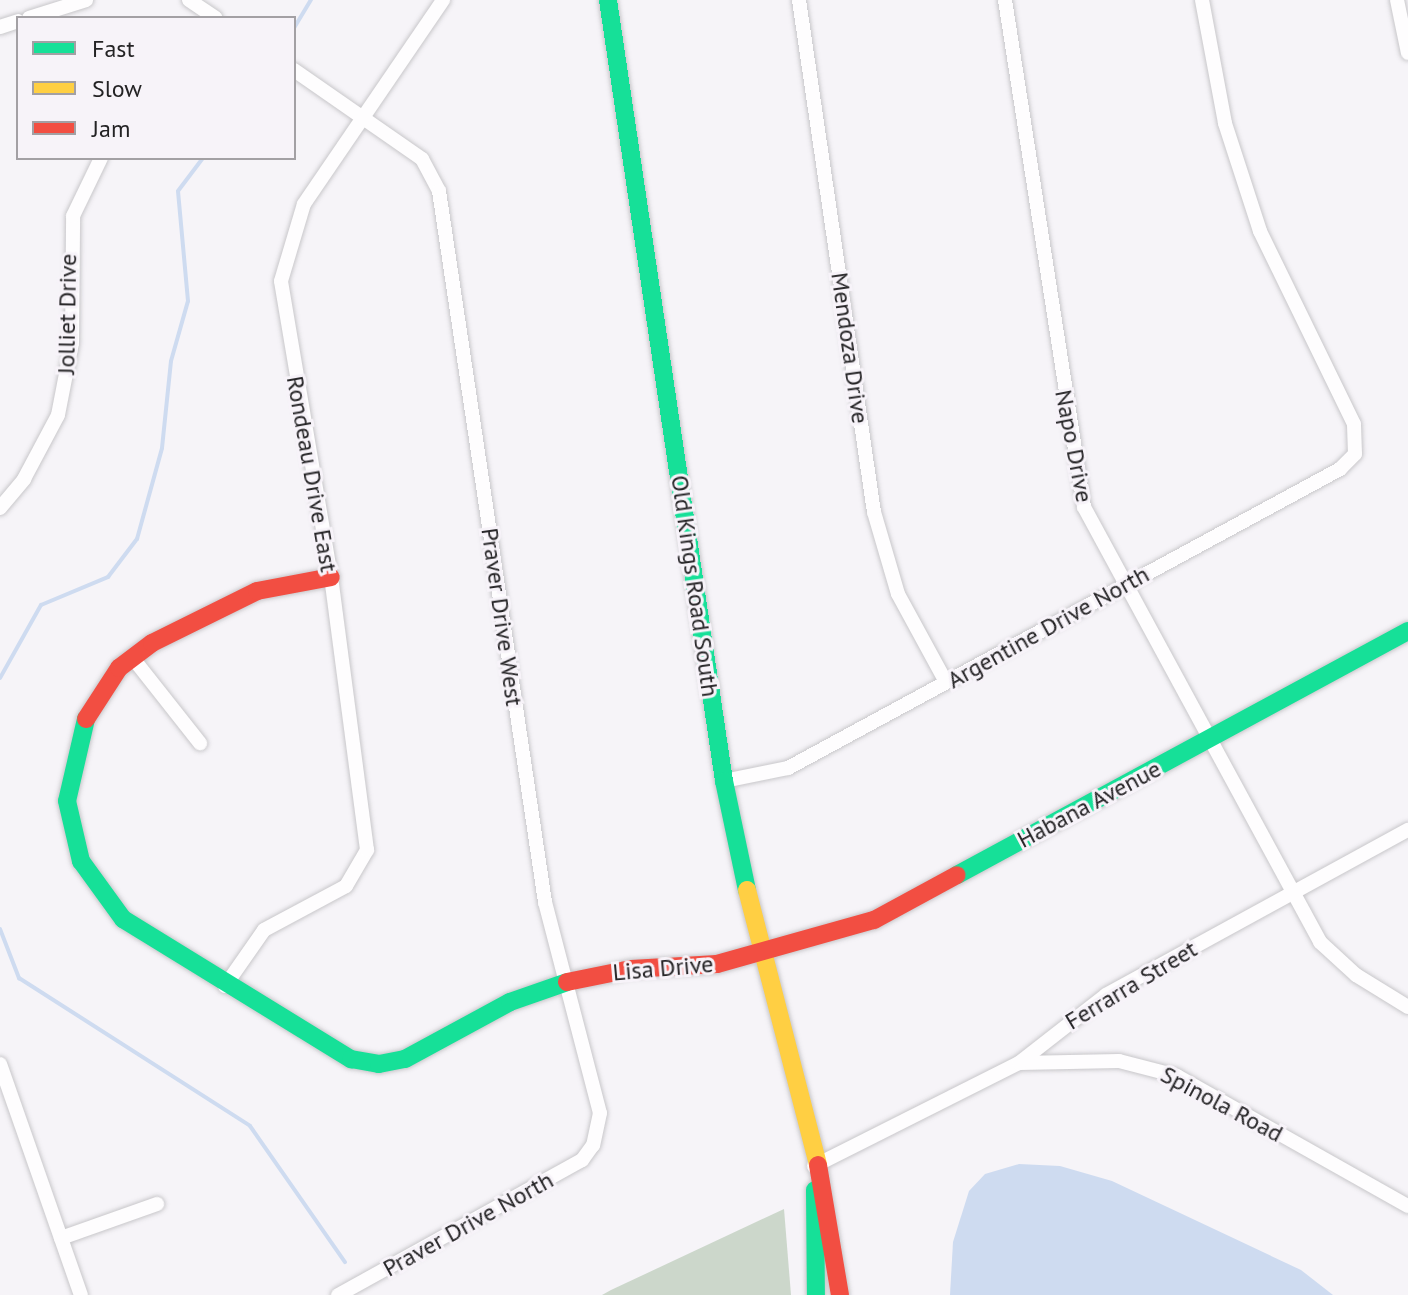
<!DOCTYPE html>
<style>
body{margin:0}
#map{position:relative;width:1408px;height:1295px;overflow:hidden;background:#f6f4f8;font-family:"PT Sans",sans-serif}
div>[style]{position:absolute}
.forest>*{inset:0;background:#ccd7cb}
.water>*{inset:0;background:#cedbf0}
.stream>*{height:4px;margin:-2px;padding:0 2px;transform-origin:2px;border-radius:2px;background:#cedbf0}
.roads{filter:drop-shadow(0 0 2px #c8c7ca) drop-shadow(0 0 2px #c8c7ca)}
.street>*{height:14px;margin:-7px;padding:0 7px;transform-origin:7px;border-radius:7px;background:#fefdfe}
.fast>*{height:18px;margin:-9px;padding:0 9px;transform-origin:9px;border-radius:9px;background:#16e098}
.slow>*{height:18px;margin:-9px;padding:0 9px;transform-origin:9px;border-radius:9px;background:#ffcf43}
.jam>*{height:18px;margin:-9px;padding:0 9px;transform-origin:9px;border-radius:9px;background:#f24e42}
span{translate:-50% -50%;white-space:nowrap;text-align:center;line-height:1.15;-webkit-text-stroke:6px #f7f3f9;paint-order:stroke}
.street-label{font-size:24px;color:#242325}
.legend{position:absolute;left:16px;top:16px;width:280px;height:144px;box-sizing:border-box;background:#f7f3f9;border:2px solid #a3a0a4;margin:0;padding:10px 14px;list-style:none;font-size:24px;color:#242325}
.legend li{display:flex;align-items:center;gap:16px;height:40px}
.legend b{width:40px;border:2px solid #a3a0a4}
</style>
<div id="map">
<div class="forest">
<i style="clip-path:polygon(784px 1209px,791px 1295px,602px 1295px,611px 1290px)"></i>
</div>
<div class="water">
<i style="clip-path:polygon(1019px 1164px,1060px 1166px,1112px 1181px,1301px 1270px,1333px 1295px,950px 1295px,953px 1242px,969px 1191px,985px 1174px)"></i>
</div>
<div class="stream">
<i style="left:294px;top:28px;width:33px;rotate:-59deg"></i>
<i style="left:0;top:678px;width:84px;rotate:-60.7deg"></i>
<i style="left:41px;top:605px;width:73px;rotate:-22.7deg"></i>
<i style="left:108px;top:577px;width:48px;rotate:-52.7deg"></i>
<i style="left:137px;top:539px;width:94px;rotate:-74.6deg"></i>
<i style="left:162px;top:448px;width:87px;rotate:-84.1deg"></i>
<i style="left:171px;top:361px;width:62px;rotate:-74.2deg"></i>
<i style="left:188px;top:301px;width:110px;rotate:-95.2deg"></i>
<i style="left:178px;top:191px;width:41px;rotate:-52.9deg"></i>
<i style="left:0;top:929px;width:53px;rotate:68.8deg"></i>
<i style="left:19px;top:978px;width:274px;rotate:32.6deg"></i>
<i style="left:250px;top:1126px;width:166px;rotate:55.1deg"></i>
</div>
<div class="roads">
<div class="street">
<i style="left:189px;top:0;width:32px;rotate:34deg"></i>
<i style="left:799px;top:0;width:517px;rotate:81.67deg"></i>
<i style="left:874px;top:512px;width:85px;rotate:73.7deg"></i>
<i style="left:898px;top:594px;width:100px;rotate:61.4deg"></i>
<i style="left:1005px;top:0;width:513px;rotate:81.14deg"></i>
<i style="left:1084px;top:507px;width:495px;rotate:61.5deg"></i>
<i style="left:1320px;top:942px;width:49px;rotate:42.5deg"></i>
<i style="left:1356px;top:975px;width:61px;rotate:31.6deg"></i>
<i style="left:1397px;top:0;width:54px;rotate:78.3deg"></i>
<i style="left:29px;top:18px;width:60px;rotate:-17.5deg"></i>
<i style="left:0;top:27px;width:19px;rotate:-18deg"></i>
<i style="left:294px;top:70px;width:156px;rotate:34.8deg"></i>
<i style="left:422px;top:159px;width:36px;rotate:62deg"></i>
<i style="left:439px;top:191px;width:719px;rotate:81.52deg"></i>
<i style="left:545px;top:902px;width:218px;rotate:75.4deg"></i>
<i style="left:600px;top:1113px;width:33px;rotate:102deg"></i>
<i style="left:593px;top:1145px;width:19px;rotate:126deg"></i>
<i style="left:582px;top:1160px;width:279px;rotate:151deg"></i>
<i style="left:0;top:508px;width:38px;rotate:-50deg"></i>
<i style="left:24px;top:479px;width:72px;rotate:-62deg"></i>
<i style="left:58px;top:415px;width:73px;rotate:-79deg"></i>
<i style="left:72px;top:343px;width:127px;rotate:-89.5deg"></i>
<i style="left:73px;top:216px;width:64px;rotate:-64.2deg"></i>
<i style="left:132px;top:657px;width:110px;rotate:51.7deg"></i>
<i style="left:724px;top:781px;width:65px;rotate:-11.5deg"></i>
<i style="left:788px;top:768px;width:628px;rotate:-28.44deg"></i>
<i style="left:1340px;top:469px;width:21px;rotate:-45deg"></i>
<i style="left:1355px;top:454px;width:30px;rotate:-92deg"></i>
<i style="left:1354px;top:424px;width:215px;rotate:-116deg"></i>
<i style="left:1260px;top:231px;width:114px;rotate:-108deg"></i>
<i style="left:1225px;top:123px;width:125px;rotate:-100.6deg"></i>
<i style="left:225px;top:986px;width:68px;rotate:-55.1deg"></i>
<i style="left:264px;top:930px;width:93px;rotate:-28.2deg"></i>
<i style="left:346px;top:886px;width:42px;rotate:-59.7deg"></i>
<i style="left:367px;top:850px;width:275px;rotate:-97.5deg"></i>
<i style="left:331px;top:577px;width:300px;rotate:-99.6deg"></i>
<i style="left:281px;top:281px;width:80px;rotate:-73.4deg"></i>
<i style="left:304px;top:204px;width:247px;rotate:-55.7deg"></i>
<i style="left:1020px;top:1063px;width:99px;rotate:-1.2deg"></i>
<i style="left:1119px;top:1061px;width:60px;rotate:14.5deg"></i>
<i style="left:1177px;top:1076px;width:265px;rotate:29.4deg"></i>
<i style="left:0;top:1064px;width:245px;rotate:70.7deg"></i>
<i style="left:814px;top:1166px;width:229px;rotate:-26.7deg"></i>
<i style="left:1019px;top:1063px;width:110px;rotate:-38deg"></i>
<i style="left:1106px;top:995px;width:344px;rotate:-28.7deg"></i>
<i style="left:61px;top:1238px;width:102px;rotate:-19.5deg"></i>
</div>
<div class="fast">
<i style="left:608px;top:0;width:790px;rotate:81.55deg"></i>
<i style="left:724px;top:781px;width:111px;rotate:78.1deg"></i>
<i style="left:86px;top:719px;width:84px;rotate:103deg"></i>
<i style="left:67px;top:801px;width:62px;rotate:76.9deg"></i>
<i style="left:81px;top:861px;width:72px;rotate:54.1deg"></i>
<i style="left:123px;top:919px;width:268px;rotate:31.6deg"></i>
<i style="left:351px;top:1059px;width:28px;rotate:10deg"></i>
<i style="left:379px;top:1064px;width:26px;rotate:-11deg"></i>
<i style="left:405px;top:1059px;width:119px;rotate:-28.5deg"></i>
<i style="left:510px;top:1002px;width:60px;rotate:-19.3deg"></i>
<i style="left:957px;top:875px;width:513px;rotate:-28.41deg"></i>
<i style="left:815px;top:1190px;width:105px;rotate:89.5deg"></i>
</div>
<div class="slow">
<i style="left:747px;top:890px;width:284px;rotate:75.5deg"></i>
</div>
<div class="jam">
<i style="left:86px;top:719px;width:61px;rotate:-57.1deg"></i>
<i style="left:119px;top:668px;width:41px;rotate:-37.1deg"></i>
<i style="left:152px;top:643px;width:117px;rotate:-26.3deg"></i>
<i style="left:257px;top:591px;width:75px;rotate:-10.7deg"></i>
<i style="left:567px;top:982px;width:65px;rotate:-11.5deg"></i>
<i style="left:631px;top:969px;width:86px;rotate:-3.3deg"></i>
<i style="left:717px;top:964px;width:163px;rotate:-15.7deg"></i>
<i style="left:874px;top:920px;width:94px;rotate:-28.5deg"></i>
<i style="left:818px;top:1165px;width:132px;rotate:80.4deg"></i>
</div>
</div>
<div class="street-label">
<span style="left:67px;top:314px;rotate:-89deg">Jolliet Drive</span>
<span style="left:850px;top:348px;rotate:82deg">Mendoza Drive</span>
<span style="left:1074px;top:446px;rotate:79deg">Napo Drive</span>
<span style="left:312px;top:474px;rotate:80deg">Rondeau Drive East</span>
<span style="left:695px;top:586px;rotate:82deg">Old Kings Road South</span>
<span style="left:502px;top:617px;rotate:82deg">Praver Drive West</span>
<span style="left:1048px;top:627px;rotate:-29deg">Argentine Drive North</span>
<span style="left:1089px;top:804px;rotate:-28deg">Habana Avenue</span>
<span style="left:663px;top:968px;rotate:-5deg">Lisa Drive</span>
<span style="left:1131px;top:985px;rotate:-31deg">Ferrarra Street</span>
<span style="left:1222px;top:1104px;rotate:28deg">Spinola Road</span>
<span style="left:468px;top:1224px;rotate:-29deg">Praver Drive North</span>
</div>
<ul class="legend">
<li><b style="height:10px;background:#16e098"></b>Fast</li>
<li><b style="height:10px;background:#ffcf43"></b>Slow</li>
<li><b style="height:10px;background:#f24e42"></b>Jam</li>
</ul>
</div>
